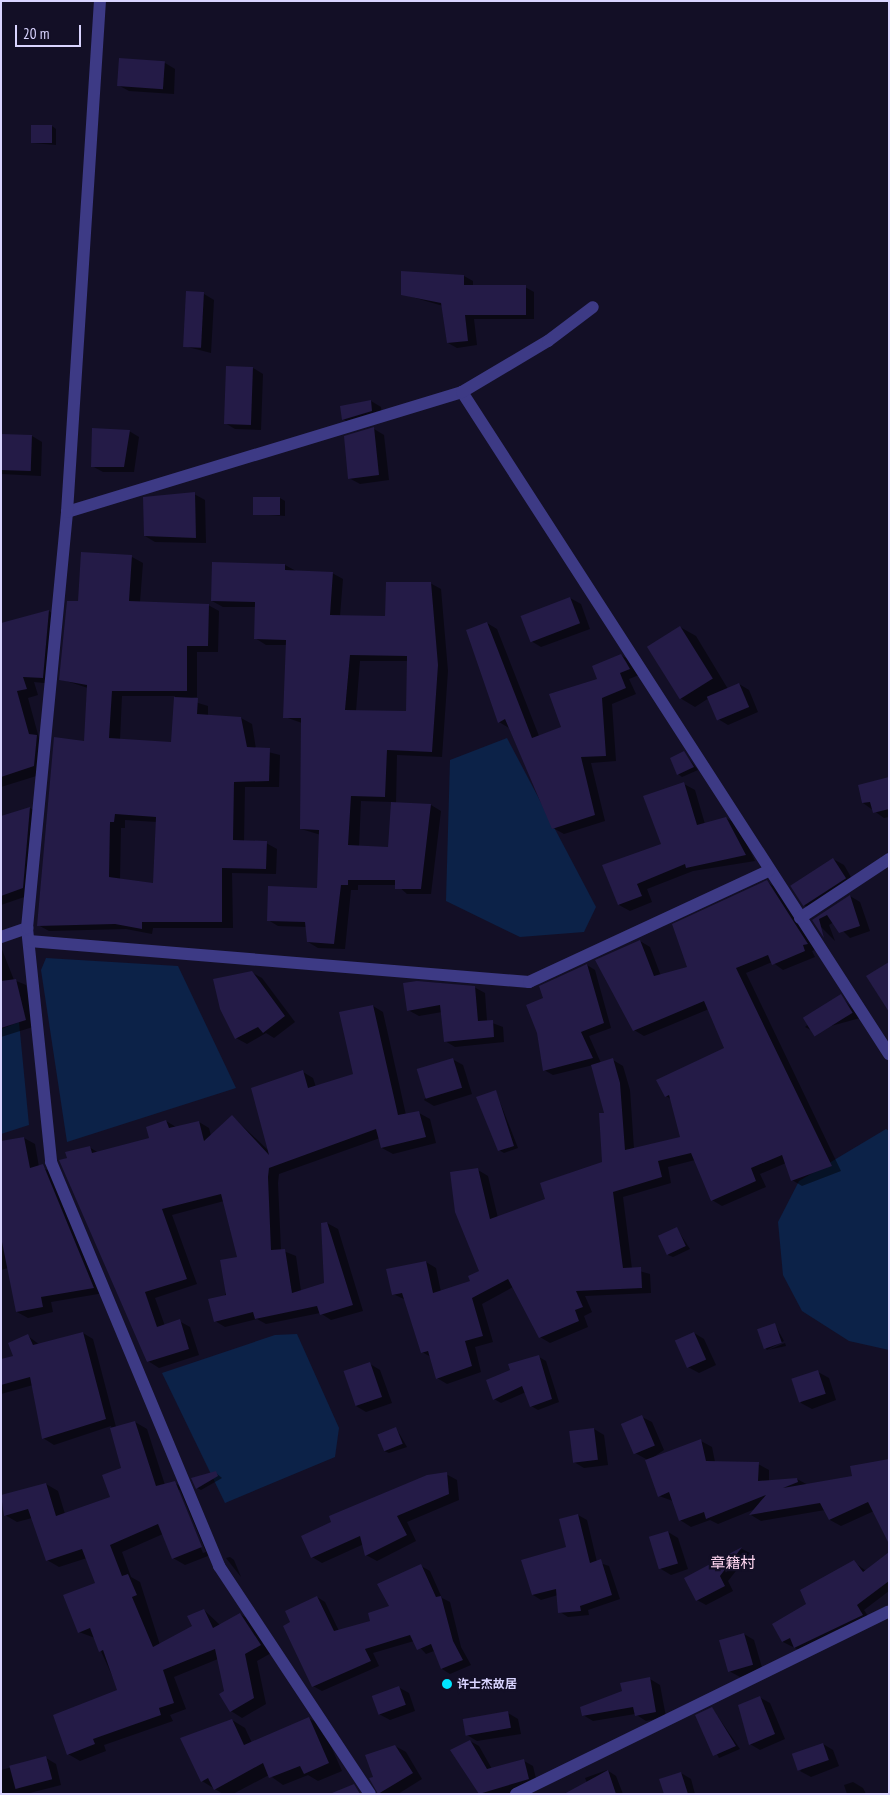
<!DOCTYPE html>
<meta charset="utf-8">
<style>
body{margin:0}
#map{position:relative;width:890px;height:1795px;overflow:hidden;background:#130f26;font-family:"PT Sans Narrow","Noto Sans SC",sans-serif}
div>[style]{position:absolute}
.water>*{inset:0;background:#0c2248}
.shadow>*{inset:0;background:#0007}
.building>*{inset:0;background:#241b47;transform-origin:0 0}
.street>*{height:12px;margin:-6px;padding:0 6px;transform-origin:6px;border-radius:6px;background:#3d3a85}
.dots>*{width:14px;height:14px;translate:-50% -50%;box-sizing:border-box;border:2px solid #130f26;border-radius:50%}
span{translate:-50% -50%;white-space:nowrap;text-align:center;line-height:1.15;-webkit-text-stroke:4.5px #130f26;paint-order:stroke}
.poi-label{font-size:12px;color:#d9d4ff;font-weight:700}
.left{translate:0 -50%;text-align:left}
.quarter-label{font-size:15px;color:#ffd6f0}
.frame{position:absolute;inset:0;border:2px solid #d9d4ff;pointer-events:none}
.scale{position:absolute;left:15px;top:25px;width:66px;height:22px;box-sizing:border-box;border:2px solid #d9d4ff;border-top:0;padding-left:6px;font-size:15px;line-height:18px;white-space:nowrap;color:#d9d4ff;-webkit-text-stroke:4px #130f26;paint-order:stroke}
</style>
<div id="map">
<div class="water">
<i style="clip-path:polygon(507px 738px,596px 907px,584px 932px,520px 937px,446px 901px,450px 760px)"></i>
<i style="clip-path:polygon(46px 958px,178px 966px,236px 1088px,67px 1142px,41px 970px)"></i>
<i style="clip-path:polygon(19px 1022px,29px 1125px,1px 1134px,1px 1029px)"></i>
<i style="clip-path:polygon(886px 1129px,889px 1131px,889px 1350px,849px 1341px,802px 1311px,783px 1275px,778px 1222px,799px 1181px)"></i>
<i style="clip-path:polygon(297px 1334px,339px 1428px,335px 1457px,225px 1503px,162px 1373px,275px 1335px)"></i>
</div>
<div class="shadow">
<i style="clip-path:polygon(121px 59px,165px 63px,175px 69px,174px 94px,129px 91px,118px 85px)"></i>
<i style="clip-path:polygon(52px 126px,56px 129px,56px 145px,32px 143px)"></i>
<i style="clip-path:polygon(464px 276px,473px 281px,473px 287px,525px 287px,534px 292px,534px 319px,474px 319px,477px 345px,457px 348px,448px 343px,443px 306px,402px 294px)"></i>
<i style="clip-path:polygon(204px 294px,214px 300px,211px 353px,184px 346px)"></i>
<i style="clip-path:polygon(253px 368px,263px 374px,261px 430px,235px 429px,225px 423px)"></i>
<i style="clip-path:polygon(371px 401px,381px 407px,382px 416px,353px 425px,343px 419px)"></i>
<i style="clip-path:polygon(374px 429px,384px 435px,389px 480px,360px 484px,349px 478px)"></i>
<i style="clip-path:polygon(129px 431px,139px 437px,134px 472px,103px 472px,92px 466px)"></i>
<i style="clip-path:polygon(1px 435px,32px 436px,42px 442px,41px 476px,1px 474px)"></i>
<i style="clip-path:polygon(194px 494px,205px 500px,206px 543px,155px 542px,145px 536px)"></i>
<i style="clip-path:polygon(280px 498px,285px 501px,285px 516px,254px 514px)"></i>
<i style="clip-path:polygon(evenodd,132px 557px,143px 563px,140px 602px,208px 605px,219px 611px,218px 652px,197px 652px,197px 697px,185px 699px,208px 706px,208px 716px,241px 718px,252px 724px,256px 749px,280px 755px,279px 787px,245px 787px,244px 842px,266px 843px,277px 849px,276px 874px,232px 873px,233px 928px,153px 928px,152px 934px,126px 929px,49px 931px,38px 925px,85px 742px,88px 688px,60px 679px,79px 602px,132px 557px,122px 696px,175px 696px,173px 744px,120px 740px,122px 696px,132px 557px,125px 820px,157px 822px,154px 884px,120px 880px,121px 828px,125px 828px,125px 820px)"></i>
<i style="clip-path:polygon(evenodd,214px 563px,285px 565px,296px 571px,332px 573px,343px 579px,340px 616px,387px 617px,430px 583px,441px 589px,448px 671px,442px 757px,397px 755px,396px 804px,431px 805px,441px 811px,431px 894px,407px 894px,397px 885px,358px 885px,358px 890px,351px 890px,345px 949px,318px 948px,308px 942px,307px 927px,278px 926px,268px 920px,319px 890px,321px 835px,301px 829px,302px 723px,285px 717px,287px 645px,266px 645px,255px 638px,256px 607px,223px 607px,212px 601px,214px 563px,360px 661px,408px 661px,407px 712px,356px 711px,360px 661px,214px 563px,361px 801px,392px 802px,389px 848px,359px 847px,361px 801px)"></i>
<i style="clip-path:polygon(570px 598px,581px 604px,590px 629px,541px 647px,531px 641px)"></i>
<i style="clip-path:polygon(49px 611px,60px 618px,54px 684px,34px 682px,38px 695px,28px 698px,39px 738px,48px 743px,46px 773px,1px 787px,1px 624px)"></i>
<i style="clip-path:polygon(487px 623px,497px 629px,539px 736px,563px 727px,621px 655px,631px 661px,639px 675px,629px 679px,636px 694px,612px 704px,616px 761px,591px 763px,605px 821px,564px 834px,553px 828px,509px 728px,499px 722px)"></i>
<i style="clip-path:polygon(680px 627px,696px 636px,728px 689px,739px 684px,749px 690px,758px 712px,728px 725px,718px 719px,709px 698px,695px 707px,680px 698px)"></i>
<i style="clip-path:polygon(684px 753px,698px 770px,682px 777px,678px 774px)"></i>
<i style="clip-path:polygon(889px 778px,889px 817px,884px 818px,863px 803px)"></i>
<i style="clip-path:polygon(684px 784px,695px 790px,705px 824px,726px 818px,737px 824px,755px 861px,693px 871px,647px 889px,652px 902px,630px 911px,619px 905px,604px 865px,663px 845px)"></i>
<i style="clip-path:polygon(30px 808px,41px 814px,33px 894px,1px 905px,1px 817px)"></i>
<i style="clip-path:polygon(833px 859px,844px 865px,855px 884px,814px 911px,804px 905px)"></i>
<i style="clip-path:polygon(767px 882px,777px 888px,817px 949px,812px 951px,815px 957px,783px 970px,772px 962px,746px 973px,841px 1171px,802px 1186px,792px 1180px,786px 1163px,760px 1174px,766px 1187px,722px 1206px,712px 1200px,695px 1160px,668px 1167px,671px 1183px,623px 1197px,632px 1269px,650px 1274px,651px 1293px,585px 1296px,592px 1312px,584px 1316px,588px 1327px,550px 1343px,540px 1337px,513px 1287px,482px 1304px,493px 1342px,475px 1347px,481px 1372px,447px 1384px,437px 1378px,431px 1357px,422px 1352px,406px 1300px,393px 1294px,426px 1262px,436px 1268px,441px 1292px,472px 1281px,481px 1271px,478px 1170px,488px 1176px,498px 1218px,546px 1200px,604px 1163px,606px 1114px,593px 1065px,553px 1075px,544px 1070px,545px 998px,587px 965px,595px 970px,611px 1028px,589px 1036px,601px 1063px,613px 1060px,623px 1066px,630px 1090px,634px 1149px,682px 1138px,671px 1099px,666px 1096px,726px 1049px,709px 1009px,644px 1036px,634px 1030px,640px 941px,650px 947px,661px 976px,688px 968px)"></i>
<i style="clip-path:polygon(850px 896px,860px 902px,870px 931px,850px 938px,834px 922px,829px 925px,835px 941px,814px 920px)"></i>
<i style="clip-path:polygon(1px 947px,14px 980px,26px 985px,36px 1026px,1px 1037px)"></i>
<i style="clip-path:polygon(251px 972px,262px 978px,295px 1022px,274px 1038px,266px 1033px,247px 1044px,236px 1038px)"></i>
<i style="clip-path:polygon(474px 987px,485px 993px,487px 1021px,503px 1027px,504px 1042px,455px 1047px,445px 1041px,442px 1012px,419px 1016px,408px 1010px)"></i>
<i style="clip-path:polygon(841px 996px,860px 1018px,813px 1031px,805px 1027px)"></i>
<i style="clip-path:polygon(373px 1006px,383px 1012px,406px 1115px,419px 1113px,430px 1119px,436px 1143px,393px 1154px,382px 1148px,380px 1138px,279px 1174px,278px 1183px,281px 1250px,296px 1256px,301px 1291px,325px 1284px,327px 1223px,338px 1229px,363px 1311px,331px 1320px,320px 1313px,266px 1324px,257px 1319px,225px 1327px,215px 1321px,239px 1258px,224px 1201px,172px 1215px,197px 1284px,155px 1298px,165px 1326px,179px 1321px,190px 1327px,199px 1355px,159px 1368px,148px 1361px,61px 1161px,89px 1147px,99px 1153px,151px 1139px,166px 1121px,176px 1127px,199px 1122px,209px 1128px,211px 1136px,232px 1116px,270px 1152px,303px 1072px,313px 1078px,316px 1087px,354px 1074px)"></i>
<i style="clip-path:polygon(452px 1059px,463px 1065px,472px 1094px,434px 1106px,424px 1100px)"></i>
<i style="clip-path:polygon(496px 1092px,518px 1148px,504px 1153px,499px 1150px)"></i>
<i style="clip-path:polygon(24px 1138px,35px 1144px,39px 1167px,54px 1172px,104px 1293px,51px 1302px,53px 1312px,28px 1318px,17px 1312px,8px 1268px,1px 1270px,1px 1142px)"></i>
<i style="clip-path:polygon(677px 1229px,690px 1249px,673px 1257px,668px 1255px)"></i>
<i style="clip-path:polygon(775px 1325px,784px 1341px,767px 1350px,766px 1349px)"></i>
<i style="clip-path:polygon(evenodd,83px 1333px,93px 1339px,116px 1427px,135px 1422px,147px 1429px,165px 1485px,175px 1483px,187px 1490px,213px 1554px,185px 1565px,173px 1558px,163px 1534px,122px 1552px,131px 1577px,140px 1582px,160px 1645px,193px 1627px,204px 1610px,220px 1625px,240px 1614px,252px 1621px,273px 1652px,257px 1661px,266px 1704px,242px 1718px,231px 1711px,218px 1659px,174px 1677px,186px 1709px,170px 1715px,173px 1721px,104px 1745px,106px 1751px,80px 1761px,68px 1754px,119px 1691px,95px 1638px,79px 1632px,97px 1584px,87px 1558px,59px 1567px,47px 1560px,32px 1518px,17px 1522px,5px 1515px,1px 1496px,46px 1484px,58px 1491px,65px 1514px,111px 1498px,122px 1469px,111px 1426px,54px 1445px,43px 1438px,33px 1385px,1px 1394px,1px 1360px,15px 1357px,28px 1336px,40px 1345px,83px 1333px,177px 1490px,180px 1490px,206px 1552px,203px 1553px,177px 1490px)"></i>
<i style="clip-path:polygon(694px 1333px,704px 1339px,716px 1365px,699px 1373px,688px 1367px)"></i>
<i style="clip-path:polygon(785px 1343px,786px 1346px,768px 1350px)"></i>
<i style="clip-path:polygon(539px 1357px,546px 1361px,559px 1402px,538px 1410px,531px 1406px,526px 1392px,501px 1403px,494px 1399px)"></i>
<i style="clip-path:polygon(370px 1364px,380px 1370px,392px 1403px,366px 1412px,356px 1406px)"></i>
<i style="clip-path:polygon(818px 1372px,829px 1378px,836px 1400px,812px 1409px,801px 1403px,793px 1380px)"></i>
<i style="clip-path:polygon(642px 1417px,652px 1422px,664px 1450px,649px 1460px,701px 1441px,712px 1447px,715px 1462px,758px 1464px,769px 1470px,769px 1481px,797px 1479px,808px 1485px,854px 1477px,874px 1511px,841px 1526px,830px 1520px,825px 1510px,761px 1521px,751px 1515px,755px 1509px,718px 1524px,710px 1520px,691px 1527px,680px 1520px,673px 1501px,659px 1496px,646px 1459px,635px 1453px)"></i>
<i style="clip-path:polygon(396px 1428px,407px 1447px,389px 1453px,384px 1451px)"></i>
<i style="clip-path:polygon(594px 1429px,604px 1435px,608px 1465px,584px 1468px,574px 1462px)"></i>
<i style="clip-path:polygon(216px 1473px,222px 1478px,201px 1490px,197px 1488px)"></i>
<i style="clip-path:polygon(446px 1474px,457px 1480px,459px 1500px,407px 1522px,416px 1541px,377px 1561px,366px 1555px,364px 1544px,322px 1563px,312px 1557px)"></i>
<i style="clip-path:polygon(578px 1515px,587px 1520px,597px 1562px,609px 1566px,620px 1599px,588px 1610px,589px 1615px,568px 1617px,560px 1612px,558px 1595px,541px 1600px,533px 1595px,567px 1548px)"></i>
<i style="clip-path:polygon(668px 1532px,678px 1538px,688px 1569px,671px 1575px,661px 1569px)"></i>
<i style="clip-path:polygon(742px 1549px,750px 1553px,728px 1581px,733px 1591px,706px 1605px,697px 1600px,686px 1579px)"></i>
<i style="clip-path:polygon(889px 1554px,889px 1591px,864px 1610px,870px 1619px,803px 1652px,783px 1642px,773px 1625px,807px 1605px,854px 1562px,866px 1571px)"></i>
<i style="clip-path:polygon(230px 1557px,234px 1560px,241px 1577px,226px 1558px)"></i>
<i style="clip-path:polygon(421px 1566px,430px 1571px,442px 1598px,450px 1602px,461px 1647px,471px 1665px,450px 1674px,442px 1669px,434px 1651px,426px 1654px,414px 1641px,373px 1653px,379px 1666px,322px 1691px,313px 1686px,292px 1622px,317px 1597px,325px 1602px,339px 1631px,372px 1621px,390px 1607px)"></i>
<i style="clip-path:polygon(744px 1634px,754px 1640px,763px 1671px,740px 1677px,729px 1671px)"></i>
<i style="clip-path:polygon(650px 1679px,660px 1685px,666px 1717px,646px 1721px,635px 1714px,593px 1721px,583px 1715px)"></i>
<i style="clip-path:polygon(398px 1687px,409px 1693px,415px 1711px,390px 1720px,379px 1714px)"></i>
<i style="clip-path:polygon(759px 1697px,770px 1703px,785px 1739px,760px 1750px,750px 1744px)"></i>
<i style="clip-path:polygon(712px 1708px,740px 1749px,719px 1758px,697px 1716px)"></i>
<i style="clip-path:polygon(508px 1713px,518px 1719px,521px 1734px,477px 1741px,467px 1735px)"></i>
<i style="clip-path:polygon(309px 1718px,322px 1726px,342px 1771px,318px 1781px,308px 1775px,283px 1785px,269px 1775px,233px 1794px,223px 1794px,202px 1781px,232px 1720px,245px 1728px,252px 1743px)"></i>
<i style="clip-path:polygon(470px 1741px,479px 1746px,492px 1769px,524px 1761px,533px 1766px,537px 1783px,518px 1794px,480px 1794px)"></i>
<i style="clip-path:polygon(823px 1744px,833px 1750px,839px 1766px,811px 1777px,800px 1771px)"></i>
<i style="clip-path:polygon(395px 1746px,406px 1752px,422px 1779px,398px 1794px,379px 1794px)"></i>
<i style="clip-path:polygon(46px 1758px,56px 1764px,61px 1785px,26px 1794px,1px 1794px,1px 1770px)"></i>
<i style="clip-path:polygon(607px 1770px,616px 1776px,623px 1794px,567px 1794px,587px 1783px,585px 1778px)"></i>
<i style="clip-path:polygon(681px 1773px,691px 1779px,695px 1794px,665px 1794px)"></i>
<i style="clip-path:polygon(853px 1782px,863px 1788px,866px 1794px,847px 1794px,844px 1785px)"></i>
</div>
<div class="building">
<i style="left:119px;top:58px;width:46px;height:28px;rotate:4deg"></i>
<i style="left:31px;top:125px;width:21px;height:18px"></i>
<i style="clip-path:polygon(401px 271px,464px 275px,464px 285px,526px 285px,526px 315px,465px 315px,468px 341px,447px 343px,441px 303px,401px 295px)"></i>
<i style="left:186px;top:291px;width:18px;height:56px;rotate:3deg"></i>
<i style="left:226px;top:366px;width:27px;height:58px;rotate:2deg"></i>
<i style="clip-path:polygon(371px 400px,372px 411px,342px 420px,340px 406px)"></i>
<i style="clip-path:polygon(374px 427px,379px 475px,348px 479px,344px 436px)"></i>
<i style="clip-path:polygon(92px 428px,130px 430px,124px 467px,91px 467px)"></i>
<i style="left:1px;top:434px;width:31px;height:36px;rotate:2deg"></i>
<i style="clip-path:polygon(195px 492px,196px 538px,144px 536px,143px 497px)"></i>
<i style="left:253px;top:497px;width:27px;height:18px"></i>
<i style="clip-path:polygon(evenodd,81px 552px,132px 555px,129px 601px,209px 604px,208px 646px,187px 646px,187px 691px,112px 691px,109px 738px,171px 742px,174px 697px,198px 698px,197px 714px,241px 717px,247px 747px,270px 748px,269px 781px,234px 782px,233px 840px,267px 841px,266px 869px,222px 868px,222px 922px,142px 922px,142px 929px,115px 924px,37px 926px,54px 737px,84px 741px,87px 685px,59px 680px,67px 601px,78px 601px,81px 552px,115px 814px,156px 817px,153px 883px,109px 877px,110px 822px,114px 822px,115px 814px)"></i>
<i style="clip-path:polygon(evenodd,212px 562px,285px 564px,285px 570px,333px 572px,330px 615px,385px 616px,386px 582px,431px 582px,438px 665px,432px 752px,387px 750px,385px 797px,351px 796px,348px 845px,388px 847px,391px 802px,431px 804px,421px 889px,395px 889px,395px 880px,348px 880px,348px 885px,341px 885px,334px 944px,307px 942px,305px 922px,267px 921px,268px 886px,317px 888px,319px 830px,300px 829px,301px 718px,283px 718px,286px 640px,254px 639px,255px 602px,211px 601px,212px 562px,350px 655px,407px 656px,406px 711px,345px 710px,350px 655px)"></i>
<i style="left:570px;top:597px;width:28px;height:53px;rotate:69deg"></i>
<i style="clip-path:polygon(49px 610px,43px 678px,23px 677px,27px 689px,17px 691px,29px 734px,37px 735px,34px 766px,1px 777px,1px 623px)"></i>
<i style="clip-path:polygon(487px 622px,532px 738px,561px 727px,549px 694px,597px 679px,592px 666px,621px 654px,626px 662px,630px 669px,620px 673px,626px 688px,602px 698px,606px 756px,581px 757px,595px 815px,552px 829px,505px 719px,498px 723px,466px 630px)"></i>
<i style="left:680px;top:626px;width:62px;height:39px;rotate:58deg"></i>
<i style="left:739px;top:683px;width:26px;height:35px;rotate:67deg"></i>
<i style="clip-path:polygon(684px 751px,694px 767px,677px 775px,670px 758px)"></i>
<i style="clip-path:polygon(889px 777px,889px 809px,873px 813px,870px 802px,862px 803px,858px 785px)"></i>
<i style="clip-path:polygon(684px 782px,697px 825px,726px 817px,746px 855px,686px 868px,685px 864px,637px 884px,642px 896px,618px 905px,602px 865px,661px 844px,643px 796px)"></i>
<i style="clip-path:polygon(30px 807px,23px 888px,1px 896px,1px 816px)"></i>
<i style="left:833px;top:858px;width:24px;height:51px;rotate:57deg"></i>
<i style="clip-path:polygon(767px 880px,808px 944px,803px 945px,805px 951px,772px 965px,768px 955px,736px 968px,832px 1166px,791px 1181px,782px 1155px,751px 1168px,756px 1181px,711px 1201px,691px 1153px,658px 1161px,662px 1177px,613px 1192px,623px 1268px,641px 1267px,642px 1288px,576px 1291px,583px 1307px,575px 1310px,579px 1321px,539px 1338px,508px 1279px,472px 1298px,483px 1336px,465px 1341px,472px 1366px,436px 1379px,428px 1351px,421px 1353px,402px 1293px,392px 1295px,386px 1269px,426px 1261px,433px 1293px,470px 1281px,468px 1276px,479px 1271px,455px 1212px,450px 1172px,478px 1168px,490px 1219px,545px 1199px,540px 1183px,602px 1162px,599px 1113px,604px 1113px,591px 1065px,613px 1058px,620px 1083px,625px 1150px,680px 1137px,669px 1095px,665px 1097px,656px 1080px,724px 1048px,704px 1001px,633px 1031px,595px 960px,640px 940px,654px 976px,687px 967px,672px 924px)"></i>
<i style="clip-path:polygon(850px 895px,860px 926px,839px 933px,827px 915px,819px 919px,824px 938px,812px 920px)"></i>
<i style="clip-path:polygon(889px 962px,889px 1012px,866px 976px)"></i>
<i style="clip-path:polygon(587px 964px,604px 1023px,581px 1032px,593px 1058px,543px 1071px,537px 1033px,526px 1005px,543px 998px,539px 986px)"></i>
<i style="clip-path:polygon(252px 971px,285px 1016px,263px 1033px,258px 1027px,235px 1039px,220px 1009px,213px 979px)"></i>
<i style="clip-path:polygon(16px 979px,26px 1020px,1px 1028px,1px 981px)"></i>
<i style="clip-path:polygon(417px 981px,475px 986px,478px 1021px,493px 1020px,494px 1037px,444px 1042px,440px 1005px,407px 1011px,403px 983px)"></i>
<i style="left:841px;top:994px;width:22px;height:45px;rotate:58deg"></i>
<i style="clip-path:polygon(373px 1005px,398px 1115px,419px 1111px,426px 1137px,381px 1148px,376px 1129px,269px 1168px,268px 1177px,271px 1250px,285px 1249px,292px 1293px,324px 1283px,321px 1223px,327px 1222px,353px 1305px,320px 1315px,317px 1306px,255px 1319px,253px 1312px,214px 1322px,208px 1299px,226px 1295px,220px 1260px,237px 1257px,221px 1194px,162px 1209px,187px 1279px,145px 1292px,157px 1327px,180px 1319px,189px 1349px,147px 1362px,59px 1160px,67px 1158px,65px 1152px,90px 1146px,92px 1153px,149px 1138px,146px 1127px,166px 1120px,169px 1128px,199px 1121px,204px 1141px,232px 1115px,269px 1155px,251px 1088px,303px 1070px,308px 1088px,353px 1074px,339px 1012px)"></i>
<i style="left:453px;top:1058px;width:31px;height:38px;rotate:73deg"></i>
<i style="clip-path:polygon(496px 1090px,514px 1146px,498px 1151px,476px 1097px)"></i>
<i style="clip-path:polygon(24px 1137px,30px 1168px,43px 1164px,94px 1288px,41px 1297px,43px 1307px,16px 1312px,1px 1237px,1px 1141px)"></i>
<i style="left:677px;top:1227px;width:21px;height:21px;rotate:65deg"></i>
<i style="left:775px;top:1323px;width:21px;height:19px;rotate:71deg"></i>
<i style="clip-path:polygon(83px 1332px,106px 1419px,42px 1439px,30px 1377px,1px 1385px,1px 1359px,13px 1356px,8px 1343px,28px 1334px,33px 1345px)"></i>
<i style="left:694px;top:1332px;width:30px;height:21px;rotate:66deg"></i>
<i style="clip-path:polygon(539px 1355px,552px 1399px,530px 1407px,522px 1386px,493px 1400px,486px 1380px,510px 1370px,508px 1364px)"></i>
<i style="left:370px;top:1362px;width:37px;height:28px;rotate:71deg"></i>
<i style="left:818px;top:1370px;width:25px;height:28px;rotate:72deg"></i>
<i style="left:642px;top:1415px;width:33px;height:23px;rotate:67deg"></i>
<i style="clip-path:polygon(135px 1421px,156px 1486px,175px 1481px,202px 1547px,172px 1559px,158px 1524px,110px 1545px,122px 1576px,128px 1574px,137px 1595px,132px 1597px,153px 1647px,192px 1626px,187px 1616px,204px 1609px,213px 1628px,240px 1613px,261px 1645px,245px 1654px,254px 1698px,230px 1712px,219px 1694px,224px 1691px,215px 1649px,163px 1670px,174px 1703px,159px 1708px,161px 1715px,93px 1739px,95px 1744px,67px 1755px,53px 1715px,117px 1690px,103px 1650px,99px 1652px,90px 1628px,78px 1633px,63px 1595px,95px 1583px,82px 1549px,46px 1561px,28px 1509px,4px 1516px,1px 1495px,46px 1483px,56px 1516px,110px 1497px,102px 1475px,121px 1468px,110px 1428px)"></i>
<i style="left:396px;top:1427px;width:18px;height:20px;rotate:68deg"></i>
<i style="left:594px;top:1428px;width:32px;height:25px;rotate:83deg"></i>
<i style="clip-path:polygon(701px 1439px,706px 1461px,759px 1462px,758px 1481px,797px 1478px,798px 1482px,783px 1488px,852px 1476px,850px 1466px,889px 1459px,889px 1544px,868px 1502px,829px 1520px,820px 1503px,749px 1515px,766px 1495px,706px 1519px,704px 1512px,679px 1521px,669px 1492px,658px 1497px,645px 1460px)"></i>
<i style="clip-path:polygon(216px 1471px,218px 1476px,196px 1489px,191px 1478px)"></i>
<i style="clip-path:polygon(447px 1472px,449px 1494px,397px 1516px,407px 1535px,365px 1556px,360px 1536px,311px 1558px,301px 1536px,331px 1522px,329px 1516px,427px 1475px)"></i>
<i style="clip-path:polygon(578px 1514px,590px 1563px,601px 1559px,612px 1595px,580px 1606px,581px 1611px,558px 1613px,556px 1589px,532px 1595px,521px 1560px,566px 1547px,559px 1519px)"></i>
<i style="left:668px;top:1531px;width:34px;height:20px;rotate:73deg"></i>
<i style="clip-path:polygon(742px 1547px,720px 1576px,725px 1586px,696px 1601px,684px 1578px)"></i>
<i style="clip-path:polygon(889px 1552px,889px 1581px,857px 1605px,863px 1615px,794px 1648px,790px 1638px,782px 1642px,772px 1624px,806px 1604px,800px 1590px,854px 1560px,863px 1572px)"></i>
<i style="clip-path:polygon(421px 1564px,436px 1597px,441px 1596px,453px 1641px,463px 1660px,441px 1669px,431px 1644px,417px 1650px,410px 1635px,365px 1649px,371px 1661px,312px 1687px,283px 1626px,290px 1622px,285px 1611px,317px 1596px,334px 1631px,370px 1621px,368px 1613px,389px 1606px,377px 1584px)"></i>
<i style="left:744px;top:1633px;width:33px;height:26px;rotate:74deg"></i>
<i style="clip-path:polygon(650px 1677px,656px 1712px,635px 1716px,633px 1707px,582px 1716px,580px 1707px,622px 1691px,620px 1683px)"></i>
<i style="left:399px;top:1686px;width:20px;height:29px;rotate:70deg"></i>
<i style="clip-path:polygon(760px 1696px,775px 1734px,749px 1745px,738px 1705px)"></i>
<i style="clip-path:polygon(712px 1707px,736px 1746px,713px 1756px,695px 1715px)"></i>
<i style="left:508px;top:1711px;width:17px;height:46px;rotate:80deg"></i>
<i style="clip-path:polygon(309px 1717px,329px 1763px,304px 1774px,300px 1766px,269px 1778px,263px 1763px,214px 1790px,208px 1778px,201px 1782px,180px 1738px,232px 1719px,244px 1745px)"></i>
<i style="clip-path:polygon(470px 1740px,487px 1769px,524px 1759px,529px 1779px,479px 1794px,450px 1750px)"></i>
<i style="left:823px;top:1743px;width:18px;height:33px;rotate:71deg"></i>
<i style="clip-path:polygon(395px 1745px,413px 1773px,378px 1794px,369px 1778px,373px 1777px,365px 1755px)"></i>
<i style="left:46px;top:1756px;width:24px;height:38px;rotate:75deg"></i>
<i style="clip-path:polygon(608px 1770px,616px 1794px,564px 1794px)"></i>
<i style="clip-path:polygon(681px 1772px,688px 1794px,664px 1794px,659px 1779px)"></i>
<i style="clip-path:polygon(354px 1784px,360px 1794px,332px 1794px,332px 1793px)"></i>
</div>
<div class="street">
<i style="left:462px;top:392px;width:788px;rotate:57.18deg"></i>
<i style="left:67px;top:512px;width:413px;rotate:-16.9deg"></i>
<i style="left:462px;top:392px;width:100px;rotate:-30.7deg"></i>
<i style="left:548px;top:341px;width:56px;rotate:-37.1deg"></i>
<i style="left:800px;top:918px;width:107px;rotate:-33.5deg"></i>
<i style="left:27px;top:928px;width:235px;rotate:84.1deg"></i>
<i style="left:51px;top:1162px;width:438px;rotate:67.4deg"></i>
<i style="left:219px;top:1566px;width:273px;rotate:56.5deg"></i>
<i style="left:1px;top:937px;width:28px;rotate:-19deg"></i>
<i style="left:27px;top:928px;width:418px;rotate:-84.5deg"></i>
<i style="left:67px;top:512px;width:512px;rotate:-86.31deg"></i>
<i style="left:29px;top:941px;width:502px;rotate:4.69deg"></i>
<i style="left:529px;top:982px;width:264px;rotate:-24.9deg"></i>
<i style="left:516px;top:1794px;width:415px;rotate:-26.1deg"></i>
</div>
<div class="dots">
<i style="left:447px;top:1684px;background:#00e5ff"></i>
</div>
<div class="poi-label">
<span class="left" style="left:457px;top:1684px">许士杰故居</span>
</div>
<div class="quarter-label">
<span style="left:733px;top:1563px">章籍村</span>
</div>
<div class="frame"></div>
<div class="scale">20 m</div>
</div>
